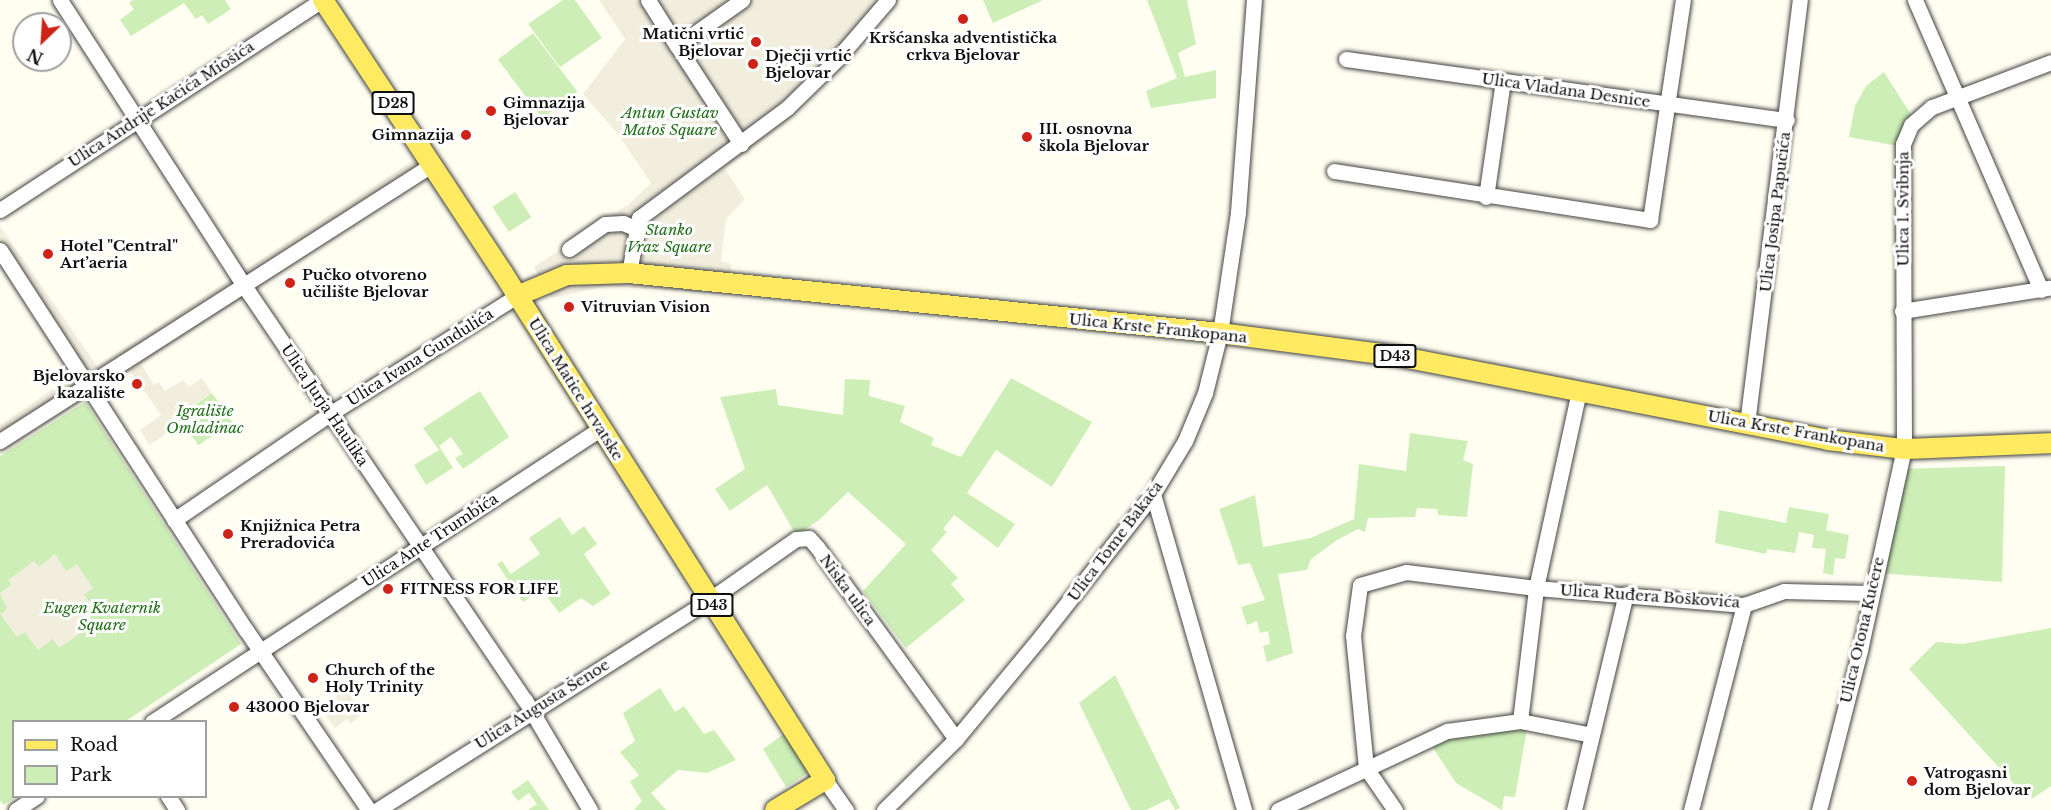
<!DOCTYPE html>
<meta charset="utf-8">
<style>
body{margin:0}
#map{position:relative;width:2051px;height:810px;overflow:hidden;background:#fffef1;font-family:"Libre Baskerville",serif}
div>[style]{position:absolute}
.green>*{inset:0;background:#cdeeb6;transform-origin:0 0}
.plaza>*{inset:0;background:#f1eede}
.roads{filter:drop-shadow(0 0 2px #424242) drop-shadow(0 0 2px #424242)}
.minor>*{height:15px;margin:-7.5px;padding:0 7.5px;transform-origin:7.5px;border-radius:7.5px;background:#fff}
.major>*{height:20px;margin:-10px;padding:0 10px;transform-origin:10px;border-radius:10px;background:#ffea61}
.dots>*{width:16px;height:16px;translate:-50% -50%;box-sizing:border-box;border:3px solid #fff;border-radius:50%}
span{translate:-50% -50%;white-space:nowrap;text-align:center;line-height:1.15;-webkit-text-stroke:6px #fff;paint-order:stroke}
.shield-label span{padding:2px 4px;background:#fff;border:2px solid;border-radius:4px;-webkit-text-stroke-width:0}
.shield-label{font-size:14px;color:#0f0f0f;font-weight:700}
.poi-label{font-size:15px;color:#0f0f0f;font-weight:700}
.right{translate:-100% -50%;text-align:right}
.left{translate:0 -50%;text-align:left}
.street-label{font-size:15px;color:#0f0f0f}
.park-label{font-size:15px;color:#206e18;font-style:italic}
.legend{position:absolute;left:12px;top:720px;width:195px;height:78px;box-sizing:border-box;background:#fff;border:2px solid #9f9f9f;margin:0;padding:8px 10px;list-style:none;font-size:18px;color:#0f0f0f}
.legend li{display:flex;align-items:center;gap:12px;height:30px}
.legend b{width:30px;border:2px solid #9f9f9f}
.north{position:absolute;left:12px;top:12px;width:60px;height:60px;box-sizing:border-box;background:#fff;border:2px solid #9f9f9f;border-radius:50%;rotate:205deg;font-size:16px;font-weight:700;line-height:24px;text-align:center;color:#0f0f0f}
.north::after{content:'';display:block;margin:auto;width:21px;height:27px;background:#ce2418;clip-path:polygon(50% 0,100% 100%,50% 72%,0 100%)}
</style>
<div id="map">
<div class="green">
<i style="clip-path:polygon(133px 0,225px 0,231px 9px,208px 24px,202px 15px,196px 19px,184px 3px,131px 36px,120px 20px,134px 9px,129px 3px)"></i>
<i style="clip-path:polygon(563px 0,575px 0,602px 38px,560px 67px,528px 24px)"></i>
<i style="clip-path:polygon(983px 0,1043px 0,993px 23px)"></i>
<i style="clip-path:polygon(1147px 0,1187px 0,1196px 44px,1178px 53px,1185px 77px,1216px 70px,1216px 98px,1151px 108px,1146px 91px,1177px 78px)"></i>
<i style="left:533px;top:33px;width:74px;height:44px;rotate:53deg"></i>
<i style="clip-path:polygon(1884px 72px,1912px 116px,1898px 146px,1849px 137px,1855px 106px,1866px 86px)"></i>
<i style="left:515px;top:192px;width:30px;height:27px;rotate:57deg"></i>
<i style="clip-path:polygon(1011px 378px,1092px 422px,1052px 487px,996px 450px,967px 493px,1015px 524px,998px 548px,954px 515px,943px 529px,947px 532px,931px 550px,958px 578px,951px 584px,965px 600px,906px 648px,863px 591px,906px 544px,848px 492px,819px 520px,796px 535px,767px 485px,730px 511px,715px 489px,745px 469px,720px 397px,776px 389px,778px 405px,843px 415px,845px 379px,870px 380px,869px 396px,905px 406px,900px 422px,934px 438px,931px 445px,961px 457px)"></i>
<i style="clip-path:polygon(480px 391px,509px 437px,463px 469px,455px 458px,463px 454px,451px 437px,439px 446px,453px 468px,426px 485px,414px 465px,439px 450px,423px 428px)"></i>
<i style="left:212px;top:393px;width:35px;height:41px;rotate:55deg"></i>
<i style="clip-path:polygon(85px 402px,241px 644px,126px 721px,14px 722px,16px 797px,3px 805px,0 800px,0 456px)"></i>
<i style="clip-path:polygon(1410px 433px,1468px 441px,1463px 460px,1473px 464px,1467px 517px,1438px 515px,1437px 509px,1417px 508px,1415px 517px,1368px 518px,1365px 532px,1358px 529px,1337px 540px,1311px 559px,1307px 570px,1278px 574px,1293px 653px,1267px 662px,1263px 646px,1270px 644px,1268px 631px,1260px 633px,1257px 621px,1247px 625px,1241px 607px,1265px 600px,1250px 563px,1238px 565px,1219px 509px,1255px 495px,1263px 547px,1311px 538px,1354px 519px,1359px 464px,1406px 471px)"></i>
<i style="clip-path:polygon(2005px 466px,2002px 582px,1877px 573px,1899px 469px)"></i>
<i style="clip-path:polygon(1789px 507px,1829px 514px,1826px 530px,1849px 535px,1845px 559px,1835px 558px,1833px 575px,1823px 573px,1826px 549px,1812px 548px,1814px 535px,1799px 532px,1795px 553px,1767px 549px,1766px 554px,1715px 543px,1719px 510px,1786px 523px)"></i>
<i style="clip-path:polygon(560px 517px,572px 535px,584px 526px,597px 544px,584px 554px,611px 594px,593px 606px,581px 598px,559px 613px,542px 589px,523px 602px,497px 564px,502px 561px,511px 574px,540px 554px,529px 538px)"></i>
<i style="clip-path:polygon(2051px 628px,2051px 786px,2033px 798px,2025px 796px,1909px 669px,1936px 642px,1962px 644px)"></i>
<i style="clip-path:polygon(1115px 675px,1180px 808px,1175px 810px,1169px 799px,1146px 810px,1131px 810px,1079px 703px)"></i>
<i style="clip-path:polygon(660px 688px,675px 712px,684px 706px,704px 734px,714px 730px,736px 760px,707px 773px,678px 770px,651px 793px,666px 810px,634px 810px,642px 801px,630px 782px,639px 775px,620px 752px,635px 741px,623px 713px)"></i>
<i style="clip-path:polygon(1509px 725px,1527px 729px,1515px 797px,1504px 796px,1502px 810px,1456px 783px,1430px 743px)"></i>
<i style="clip-path:polygon(788px 731px,817px 767px,786px 787px,763px 749px)"></i>
<i style="clip-path:polygon(528px 780px,549px 810px,528px 810px,537px 804px,529px 793px,518px 801px,511px 792px)"></i>
</div>
<div class="plaza">
<i style="clip-path:polygon(599px 0,900px 0,785px 124px,725px 169px,745px 199px,726px 219px,721px 261px,731px 264px,729px 294px,607px 286px,551px 298px,534px 267px,629px 204px,651px 183px,617px 133px,583px 94px,625px 39px)"></i>
<i style="clip-path:polygon(425px 153px,437px 171px,141px 364px,154px 385px,159px 382px,165px 391px,183px 380px,189px 387px,202px 378px,212px 393px,178px 415px,188px 431px,181px 436px,176px 428px,149px 445px,140px 430px,161px 415px,130px 371px,0 455px,0 425px,74px 375px,0 266px,0 226px,97px 366px)"></i>
<i style="clip-path:polygon(55px 554px,66px 571px,77px 564px,93px 588px,84px 595px,97px 611px,76px 625px,81px 633px,59px 648px,53px 639px,38px 650px,25px 632px,17px 637px,0 614px,7px 609px,0 593px,11px 585px,8px 580px,34px 561px,39px 567px)"></i>
<i style="clip-path:polygon(345px 689px,363px 713px,351px 724px,347px 719px,335px 728px,320px 707px,324px 704px,327px 708px,338px 701px,336px 696px)"></i>
</div>
<div class="roads">
<div class="minor">
<i style="left:60px;top:0;width:349px;rotate:57.2deg"></i>
<i style="left:249px;top:293px;width:492px;rotate:55.9deg"></i>
<i style="left:525px;top:700px;width:128px;rotate:59.4deg"></i>
<i style="left:648px;top:0;width:54px;rotate:57.8deg"></i>
<i style="left:1915px;top:0;width:316px;rotate:66.5deg"></i>
<i style="left:1346px;top:59px;width:445px;rotate:7.9deg"></i>
<i style="left:741px;top:144px;width:117px;rotate:-123.1deg"></i>
<i style="left:677px;top:46px;width:80px;rotate:-35.3deg"></i>
<i style="left:1334px;top:171px;width:320px;rotate:8.8deg"></i>
<i style="left:1650px;top:220px;width:222px;rotate:-81.5deg"></i>
<i style="left:1486px;top:197px;width:117px;rotate:-81.7deg"></i>
<i style="left:0;top:210px;width:384px;rotate:-33.1deg"></i>
<i style="left:569px;top:249px;width:44px;rotate:-34.8deg"></i>
<i style="left:605px;top:224px;width:18px;rotate:-3deg"></i>
<i style="left:623px;top:223px;width:13px;rotate:23deg"></i>
<i style="left:0;top:250px;width:453px;rotate:57.1deg"></i>
<i style="left:246px;top:630px;width:218px;rotate:55.7deg"></i>
<i style="left:629px;top:273px;width:56px;rotate:-79.7deg"></i>
<i style="left:639px;top:218px;width:184px;rotate:-36.6deg"></i>
<i style="left:787px;top:108px;width:70px;rotate:-44.4deg"></i>
<i style="left:837px;top:59px;width:78px;rotate:-49.2deg"></i>
<i style="left:1902px;top:311px;width:148px;rotate:-9deg"></i>
<i style="left:1747px;top:424px;width:427px;rotate:-82.9deg"></i>
<i style="left:0;top:441px;width:514px;rotate:-32.61deg"></i>
<i style="left:1153px;top:494px;width:329px;rotate:73.9deg"></i>
<i style="left:174px;top:520px;width:190px;rotate:-34.3deg"></i>
<i style="left:331px;top:413px;width:220px;rotate:-32.2deg"></i>
<i style="left:1520px;top:721px;width:134px;rotate:-83.1deg"></i>
<i style="left:1536px;top:588px;width:203px;rotate:-77.7deg"></i>
<i style="left:152px;top:722px;width:535px;rotate:-33.19deg"></i>
<i style="left:825px;top:780px;width:37px;rotate:55deg"></i>
<i style="left:168px;top:796px;width:17px;rotate:57deg"></i>
<i style="left:16px;top:810px;width:25px;rotate:-34deg"></i>
<i style="left:377px;top:810px;width:393px;rotate:-32.3deg"></i>
<i style="left:709px;top:600px;width:106px;rotate:-35deg"></i>
<i style="left:796px;top:539px;width:13px;rotate:-4deg"></i>
<i style="left:809px;top:538px;width:12px;rotate:48deg"></i>
<i style="left:817px;top:547px;width:237px;rotate:54.1deg"></i>
<i style="left:884px;top:810px;width:101px;rotate:-44.6deg"></i>
<i style="left:956px;top:739px;width:135px;rotate:-50.4deg"></i>
<i style="left:1042px;top:635px;width:179px;rotate:-51.8deg"></i>
<i style="left:1153px;top:494px;width:62px;rotate:-58.9deg"></i>
<i style="left:1185px;top:441px;width:52px;rotate:-67.4deg"></i>
<i style="left:1205px;top:393px;width:62px;rotate:-76deg"></i>
<i style="left:1220px;top:333px;width:122px;rotate:-81.5deg"></i>
<i style="left:1238px;top:212px;width:213px;rotate:-85.7deg"></i>
<i style="left:1278px;top:810px;width:187px;rotate:-25.1deg"></i>
<i style="left:1447px;top:731px;width:74px;rotate:-7.8deg"></i>
<i style="left:1520px;top:721px;width:73px;rotate:11deg"></i>
<i style="left:1395px;top:810px;width:51px;rotate:-124.6deg"></i>
<i style="left:1366px;top:768px;width:133px;rotate:-95.6deg"></i>
<i style="left:1353px;top:636px;width:51px;rotate:-82.2deg"></i>
<i style="left:1360px;top:585px;width:48px;rotate:-15.8deg"></i>
<i style="left:1406px;top:572px;width:131px;rotate:7deg"></i>
<i style="left:1536px;top:588px;width:209px;rotate:4.7deg"></i>
<i style="left:1744px;top:605px;width:42px;rotate:-19.3deg"></i>
<i style="left:1784px;top:591px;width:85px;rotate:1.3deg"></i>
<i style="left:1574px;top:810px;width:222px;rotate:-76.5deg"></i>
<i style="left:1691px;top:810px;width:212px;rotate:-75.5deg"></i>
<i style="left:1819px;top:810px;width:165px;rotate:-75.6deg"></i>
<i style="left:1860px;top:650px;width:206px;rotate:-77.7deg"></i>
<i style="left:1904px;top:449px;width:305px;rotate:-90.2deg"></i>
<i style="left:1903px;top:144px;width:21px;rotate:-67deg"></i>
<i style="left:1911px;top:125px;width:28px;rotate:-41deg"></i>
<i style="left:1932px;top:107px;width:127px;rotate:-20.7deg"></i>
</div>
<div class="major">
<i style="left:323px;top:0;width:327px;rotate:56.6deg"></i>
<i style="left:503px;top:273px;width:601px;rotate:57.58deg"></i>
<i style="left:825px;top:780px;width:58px;rotate:149deg"></i>
<i style="left:517px;top:296px;width:54px;rotate:-22.8deg"></i>
<i style="left:567px;top:275px;width:62px;rotate:-1.8deg"></i>
<i style="left:629px;top:273px;width:594px;rotate:5.8deg"></i>
<i style="left:1220px;top:333px;width:178px;rotate:7.4deg"></i>
<i style="left:1397px;top:356px;width:439px;rotate:11deg"></i>
<i style="left:1828px;top:440px;width:77px;rotate:6.8deg"></i>
<i style="left:1904px;top:449px;width:147px;rotate:-2.3deg"></i>
</div>
</div>
<div class="dots">
<i style="left:963px;top:19px;background:#ce2418"></i>
<i style="left:756px;top:42px;background:#ce2418"></i>
<i style="left:753px;top:64px;background:#ce2418"></i>
<i style="left:491px;top:111px;background:#ce2418"></i>
<i style="left:466px;top:135px;background:#ce2418"></i>
<i style="left:1027px;top:137px;background:#ce2418"></i>
<i style="left:48px;top:254px;background:#ce2418"></i>
<i style="left:290px;top:283px;background:#ce2418"></i>
<i style="left:569px;top:307px;background:#ce2418"></i>
<i style="left:137px;top:384px;background:#ce2418"></i>
<i style="left:228px;top:534px;background:#ce2418"></i>
<i style="left:388px;top:589px;background:#ce2418"></i>
<i style="left:313px;top:678px;background:#ce2418"></i>
<i style="left:234px;top:707px;background:#ce2418"></i>
<i style="left:1912px;top:781px;background:#ce2418"></i>
</div>
<div class="shield-label">
<span style="left:393px;top:103px">D28</span>
<span style="left:1395px;top:356px">D43</span>
<span style="left:712px;top:605px">D43</span>
</div>
<div class="poi-label">
<span class="right" style="left:744px;top:42px">Matični vrtić<br>Bjelovar</span>
<span style="left:963px;top:46px">Kršćanska adventistička<br>crkva Bjelovar</span>
<span class="left" style="left:765px;top:64px">Dječji vrtić<br>Bjelovar</span>
<span class="left" style="left:503px;top:111px">Gimnazija<br>Bjelovar</span>
<span class="left" style="left:1039px;top:137px">III. osnovna<br>škola Bjelovar</span>
<span class="right" style="left:454px;top:135px">Gimnazija</span>
<span class="left" style="left:60px;top:254px">Hotel "Central"<br>Art’aeria</span>
<span class="left" style="left:302px;top:283px">Pučko otvoreno<br>učilište Bjelovar</span>
<span class="left" style="left:581px;top:307px">Vitruvian Vision</span>
<span class="right" style="left:125px;top:384px">Bjelovarsko<br>kazalište</span>
<span class="left" style="left:240px;top:534px">Knjižnica Petra<br>Preradovića</span>
<span class="left" style="left:400px;top:589px">FITNESS FOR LIFE</span>
<span class="left" style="left:325px;top:678px">Church of the<br>Holy Trinity</span>
<span class="left" style="left:246px;top:707px">43000 Bjelovar</span>
<span class="left" style="left:1924px;top:781px">Vatrogasni<br>dom Bjelovar</span>
</div>
<div class="street-label">
<span style="left:1566px;top:90px;rotate:8deg">Ulica Vladana Desnice</span>
<span style="left:161px;top:104px;rotate:-33deg">Ulica Andrije Kačića Miošića</span>
<span style="left:1903px;top:209px;rotate:-90deg">Ulica 1. Svibnja</span>
<span style="left:1775px;top:212px;rotate:-83deg">Ulica Josipa Papučića</span>
<span style="left:1158px;top:328px;rotate:6deg">Ulica Krste Frankopana</span>
<span style="left:420px;top:357px;rotate:-32deg">Ulica Ivana Gundulića</span>
<span style="left:576px;top:389px;rotate:58deg">Ulica Matice hrvatske</span>
<span style="left:325px;top:405px;rotate:56deg">Ulica Jurja Haulika</span>
<span style="left:1796px;top:431px;rotate:10deg">Ulica Krste Frankopana</span>
<span style="left:430px;top:540px;rotate:-33deg">Ulica Ante Trumbića</span>
<span style="left:1115px;top:541px;rotate:-53deg">Ulica Tome Bakača</span>
<span style="left:848px;top:590px;rotate:54deg">Niska ulica</span>
<span style="left:1650px;top:596px;rotate:4deg">Ulica Ruđera Boškovića</span>
<span style="left:1862px;top:630px;rotate:-77deg">Ulica Otona Kučere</span>
<span style="left:542px;top:704px;rotate:-32deg">Ulica Augusta Šenoe</span>
</div>
<div class="park-label">
<span style="left:670px;top:121px">Antun Gustav<br>Matoš Square</span>
<span style="left:669px;top:238px">Stanko<br>Vraz Square</span>
<span style="left:205px;top:419px">Igralište<br>Omladinac</span>
<span style="left:102px;top:616px">Eugen Kvaternik<br>Square</span>
</div>
<ul class="legend">
<li><b style="height:8px;background:#ffea61"></b>Road</li>
<li><b style="height:16px;background:#cdeeb6"></b>Park</li>
</ul>
<div class="north">N</div>
</div>
